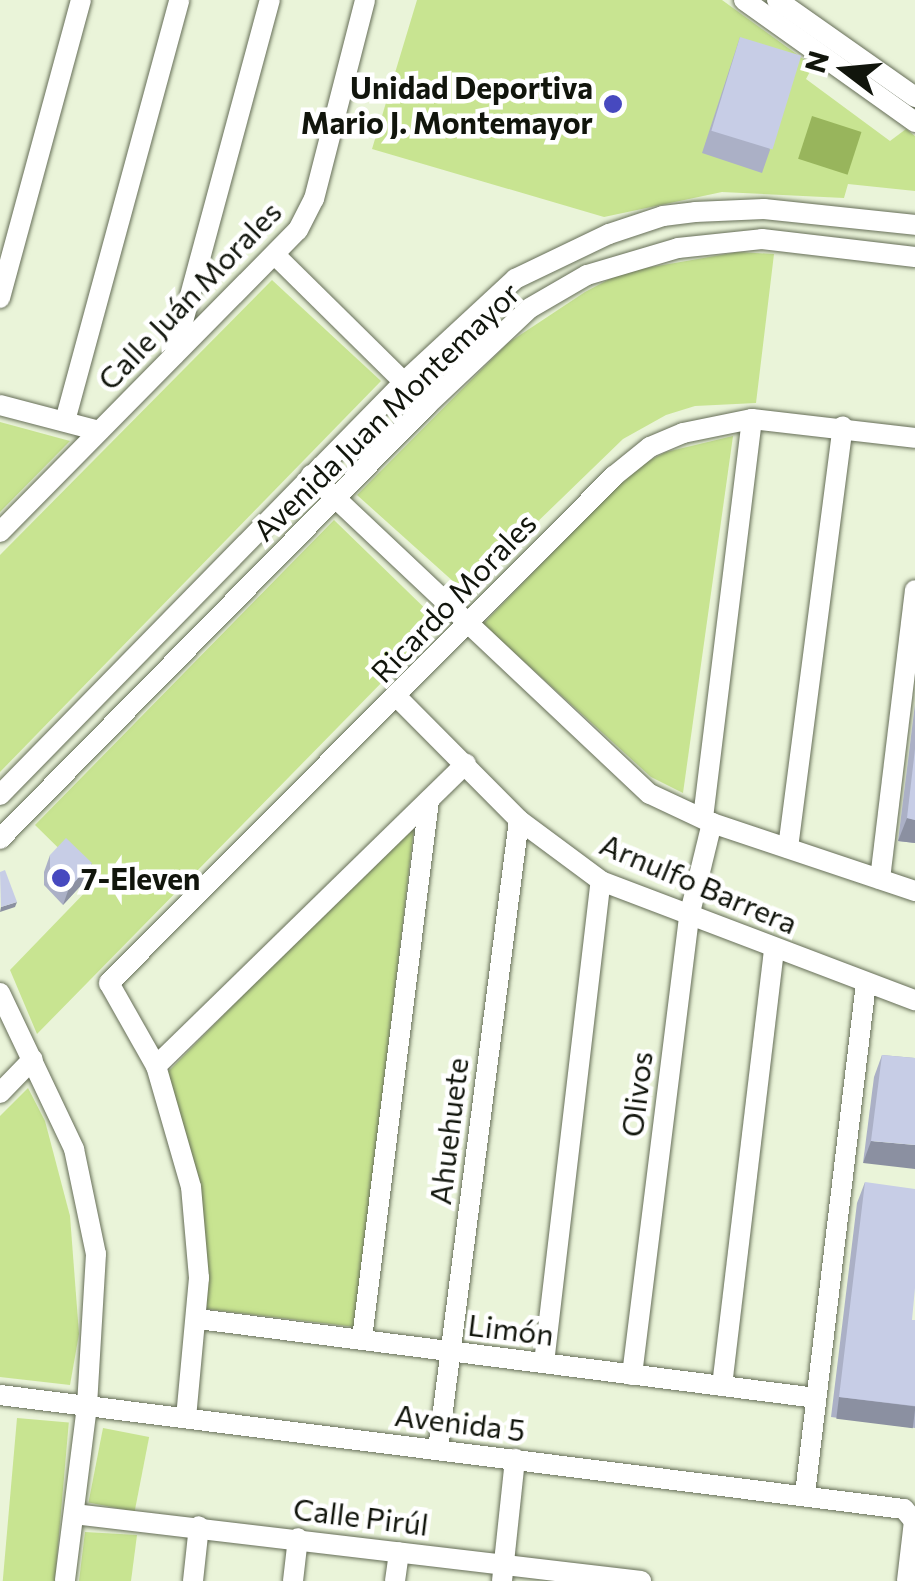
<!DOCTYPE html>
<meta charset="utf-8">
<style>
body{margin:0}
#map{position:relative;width:915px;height:1581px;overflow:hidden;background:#eaf4d9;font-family:Commissioner,sans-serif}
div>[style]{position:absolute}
.green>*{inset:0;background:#c8e491;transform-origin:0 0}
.water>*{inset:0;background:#98b55c;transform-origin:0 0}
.roads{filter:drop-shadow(0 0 2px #666e58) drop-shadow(0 0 2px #666e58)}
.minor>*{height:20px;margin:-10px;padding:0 10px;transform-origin:10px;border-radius:10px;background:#fff}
.wall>*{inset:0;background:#abb0c6}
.shaded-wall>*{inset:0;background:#8b90a1;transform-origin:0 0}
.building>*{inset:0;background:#c7cde6;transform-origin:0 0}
.dots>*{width:28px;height:28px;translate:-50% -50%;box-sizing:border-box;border:5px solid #fff;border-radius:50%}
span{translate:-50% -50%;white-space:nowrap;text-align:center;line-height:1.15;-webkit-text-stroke:9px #fff;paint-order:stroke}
.poi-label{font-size:30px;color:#11150c;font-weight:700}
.right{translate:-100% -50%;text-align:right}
.left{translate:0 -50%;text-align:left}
.street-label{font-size:30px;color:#11150c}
.north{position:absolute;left:795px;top:20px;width:100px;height:100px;-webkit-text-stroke:8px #fff;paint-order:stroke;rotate:286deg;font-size:28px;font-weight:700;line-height:40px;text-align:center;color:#11150c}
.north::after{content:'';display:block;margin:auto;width:35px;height:45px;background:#11150c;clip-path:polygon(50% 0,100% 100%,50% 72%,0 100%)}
</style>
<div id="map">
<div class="green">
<i style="clip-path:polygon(417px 0,722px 0,813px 66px,806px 79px,890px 141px,906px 129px,915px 136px,915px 191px,848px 184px,844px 198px,722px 192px,604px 217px,372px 149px)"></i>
<i style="clip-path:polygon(738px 252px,774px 254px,756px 403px,695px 406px,666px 415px,623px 439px,465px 592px,357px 495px,508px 343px,585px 292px,623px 272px)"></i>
<i style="clip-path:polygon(272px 280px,381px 381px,0 772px,0 555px)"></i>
<i style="clip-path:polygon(0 422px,70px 441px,0 512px)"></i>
<i style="clip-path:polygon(733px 436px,683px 793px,651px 777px,483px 624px,635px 468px,666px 452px)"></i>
<i style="clip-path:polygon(334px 520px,440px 623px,37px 1034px,10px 970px,94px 883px,35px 825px)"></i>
<i style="clip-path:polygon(415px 819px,355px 1327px,207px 1309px,203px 1238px,165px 1075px)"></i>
<i style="clip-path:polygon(28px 1088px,45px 1121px,70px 1216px,79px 1334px,70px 1385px,0 1377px,0 1116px)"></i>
<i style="left:17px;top:1418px;width:52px;height:164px;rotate:5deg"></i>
<i style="left:103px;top:1428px;width:47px;height:76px;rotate:11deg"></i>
<i style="clip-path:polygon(85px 1532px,137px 1535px,131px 1581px,79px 1581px)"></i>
</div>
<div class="water">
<i style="left:812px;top:116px;width:52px;height:45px;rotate:18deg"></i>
</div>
<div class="roads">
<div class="minor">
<i style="left:744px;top:0;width:210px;rotate:35.5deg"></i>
<i style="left:777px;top:0;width:169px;rotate:35.1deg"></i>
<i style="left:276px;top:256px;width:212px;rotate:44.6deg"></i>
<i style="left:0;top:298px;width:309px;rotate:-74.8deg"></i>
<i style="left:174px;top:355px;width:368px;rotate:-74.9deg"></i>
<i style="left:0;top:405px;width:102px;rotate:14.7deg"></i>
<i style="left:65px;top:421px;width:436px;rotate:-74.8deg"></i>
<i style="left:311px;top:475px;width:465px;rotate:43.3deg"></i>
<i style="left:650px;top:794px;width:68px;rotate:25.1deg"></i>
<i style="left:712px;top:823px;width:214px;rotate:18.5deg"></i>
<i style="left:0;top:532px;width:424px;rotate:-45.4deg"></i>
<i style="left:298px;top:230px;width:35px;rotate:-63deg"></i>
<i style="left:314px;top:199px;width:205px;rotate:-75.6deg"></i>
<i style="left:397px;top:697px;width:173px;rotate:45.2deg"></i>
<i style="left:519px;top:820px;width:102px;rotate:36.6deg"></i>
<i style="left:601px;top:881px;width:336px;rotate:20.8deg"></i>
<i style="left:0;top:795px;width:581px;rotate:-45.63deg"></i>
<i style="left:406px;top:380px;width:149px;rotate:-42.8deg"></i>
<i style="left:515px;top:279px;width:104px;rotate:-25.6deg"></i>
<i style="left:609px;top:234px;width:57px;rotate:-18.4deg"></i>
<i style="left:663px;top:216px;width:32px;rotate:-7deg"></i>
<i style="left:695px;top:212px;width:69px;rotate:-2.5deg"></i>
<i style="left:764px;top:209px;width:152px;rotate:6deg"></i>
<i style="left:703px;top:818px;width:402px;rotate:-83deg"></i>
<i style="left:0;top:839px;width:609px;rotate:-45.47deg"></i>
<i style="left:427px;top:405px;width:141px;rotate:-43.3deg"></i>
<i style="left:530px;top:308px;width:66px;rotate:-30.1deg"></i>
<i style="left:587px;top:275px;width:95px;rotate:-16.5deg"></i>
<i style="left:678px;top:248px;width:84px;rotate:-6.1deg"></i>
<i style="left:762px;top:239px;width:154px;rotate:6.7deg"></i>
<i style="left:788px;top:848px;width:425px;rotate:-82.6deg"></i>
<i style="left:880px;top:879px;width:291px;rotate:-83.1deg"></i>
<i style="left:0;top:993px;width:173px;rotate:64.6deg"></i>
<i style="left:74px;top:1149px;width:107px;rotate:78.2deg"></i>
<i style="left:96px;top:1254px;width:152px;rotate:93.4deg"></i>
<i style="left:87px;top:1406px;width:176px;rotate:97.2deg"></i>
<i style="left:156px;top:1066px;width:433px;rotate:-44.3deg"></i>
<i style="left:0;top:1093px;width:47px;rotate:-45.9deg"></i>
<i style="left:198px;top:1319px;width:623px;rotate:7.28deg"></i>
<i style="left:362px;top:1339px;width:543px;rotate:-82.91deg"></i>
<i style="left:544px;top:1363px;width:485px;rotate:-83.3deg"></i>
<i style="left:632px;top:1375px;width:462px;rotate:-82.9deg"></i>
<i style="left:689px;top:917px;width:97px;rotate:-76.3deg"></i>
<i style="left:722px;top:1386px;width:439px;rotate:-83.2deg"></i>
<i style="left:0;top:1395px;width:911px;rotate:7.19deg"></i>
<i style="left:904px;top:1509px;width:16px;rotate:50deg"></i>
<i style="left:914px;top:1521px;width:60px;rotate:96.7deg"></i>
<i style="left:186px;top:1418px;width:141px;rotate:-84.7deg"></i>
<i style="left:199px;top:1278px;width:91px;rotate:-95deg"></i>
<i style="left:191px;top:1187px;width:126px;rotate:-106.1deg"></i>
<i style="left:156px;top:1066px;width:95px;rotate:-119.5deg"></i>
<i style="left:109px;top:983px;width:716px;rotate:-45.11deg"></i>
<i style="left:614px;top:476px;width:46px;rotate:-38.9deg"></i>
<i style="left:650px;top:447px;width:36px;rotate:-23deg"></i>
<i style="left:683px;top:433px;width:70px;rotate:-11.5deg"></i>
<i style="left:752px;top:419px;width:164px;rotate:6.6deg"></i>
<i style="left:438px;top:1449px;width:634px;rotate:-82.66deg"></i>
<i style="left:805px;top:1494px;width:515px;rotate:-83.19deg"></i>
<i style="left:74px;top:1514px;width:571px;rotate:6.74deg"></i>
<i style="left:193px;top:1581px;width:55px;rotate:-83.8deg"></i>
<i style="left:293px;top:1581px;width:43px;rotate:-83.4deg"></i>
<i style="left:395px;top:1581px;width:29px;rotate:-82deg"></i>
<i style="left:502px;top:1581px;width:123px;rotate:-83.9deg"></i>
</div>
</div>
<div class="wall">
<i style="clip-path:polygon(740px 37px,770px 150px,762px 173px,702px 153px)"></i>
<i style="clip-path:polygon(915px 704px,915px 843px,898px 841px)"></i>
<i style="clip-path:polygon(50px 855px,86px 880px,63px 905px,44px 885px,44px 872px)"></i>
<i style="clip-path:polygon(882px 1055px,915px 1058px,863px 1163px,874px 1077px)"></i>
<i style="clip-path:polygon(865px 1182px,912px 1320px,915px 1320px,915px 1428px,831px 1417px,857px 1203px)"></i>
</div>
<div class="shaded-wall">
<i style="clip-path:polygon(907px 818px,915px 820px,915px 843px,898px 841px)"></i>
<i style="clip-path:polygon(92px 863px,86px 880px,63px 905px,69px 888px)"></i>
<i style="clip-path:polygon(17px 902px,15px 907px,0 912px,1px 907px)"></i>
<i style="clip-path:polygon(871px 1141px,915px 1145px,915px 1169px,863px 1163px)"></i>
<i style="left:839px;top:1397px;width:77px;height:22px;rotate:7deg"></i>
</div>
<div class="building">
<i style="left:740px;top:37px;width:64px;height:98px;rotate:17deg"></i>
<i style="clip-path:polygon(915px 749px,915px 820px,907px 818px)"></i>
<i style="clip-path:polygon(66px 838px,92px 863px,69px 888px,50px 868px,50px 855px)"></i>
<i style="clip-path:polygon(5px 870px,17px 902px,1px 907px,0 872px)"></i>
<i style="clip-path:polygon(882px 1055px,915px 1058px,915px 1145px,871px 1141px)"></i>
<i style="clip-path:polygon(865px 1182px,915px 1189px,915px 1288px,912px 1320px,915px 1320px,915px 1406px,839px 1397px)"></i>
</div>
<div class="dots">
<i style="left:613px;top:104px;background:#4749bf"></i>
<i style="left:61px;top:878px;background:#4749bf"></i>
</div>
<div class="poi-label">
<span class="right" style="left:593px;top:104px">Unidad Deportiva<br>Mario J. Montemayor</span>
<span class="left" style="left:81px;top:878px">7-Eleven</span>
</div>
<div class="street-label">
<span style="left:189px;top:295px;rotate:-46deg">Calle Juán Morales</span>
<span style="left:386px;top:411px;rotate:-44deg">Avenida Juan Montemayor</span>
<span style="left:453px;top:597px;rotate:-46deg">Ricardo Morales</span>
<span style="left:699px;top:883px;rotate:23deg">Arnulfo Barrera</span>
<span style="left:636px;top:1094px;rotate:-83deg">Olivos</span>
<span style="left:448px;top:1131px;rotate:-83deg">Ahuehuete</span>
<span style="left:511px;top:1329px;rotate:7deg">Limón</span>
<span style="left:460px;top:1422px;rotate:7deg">Avenida 5</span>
<span style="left:361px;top:1516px;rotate:7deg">Calle Pirúl</span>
</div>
<div class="north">N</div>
</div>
